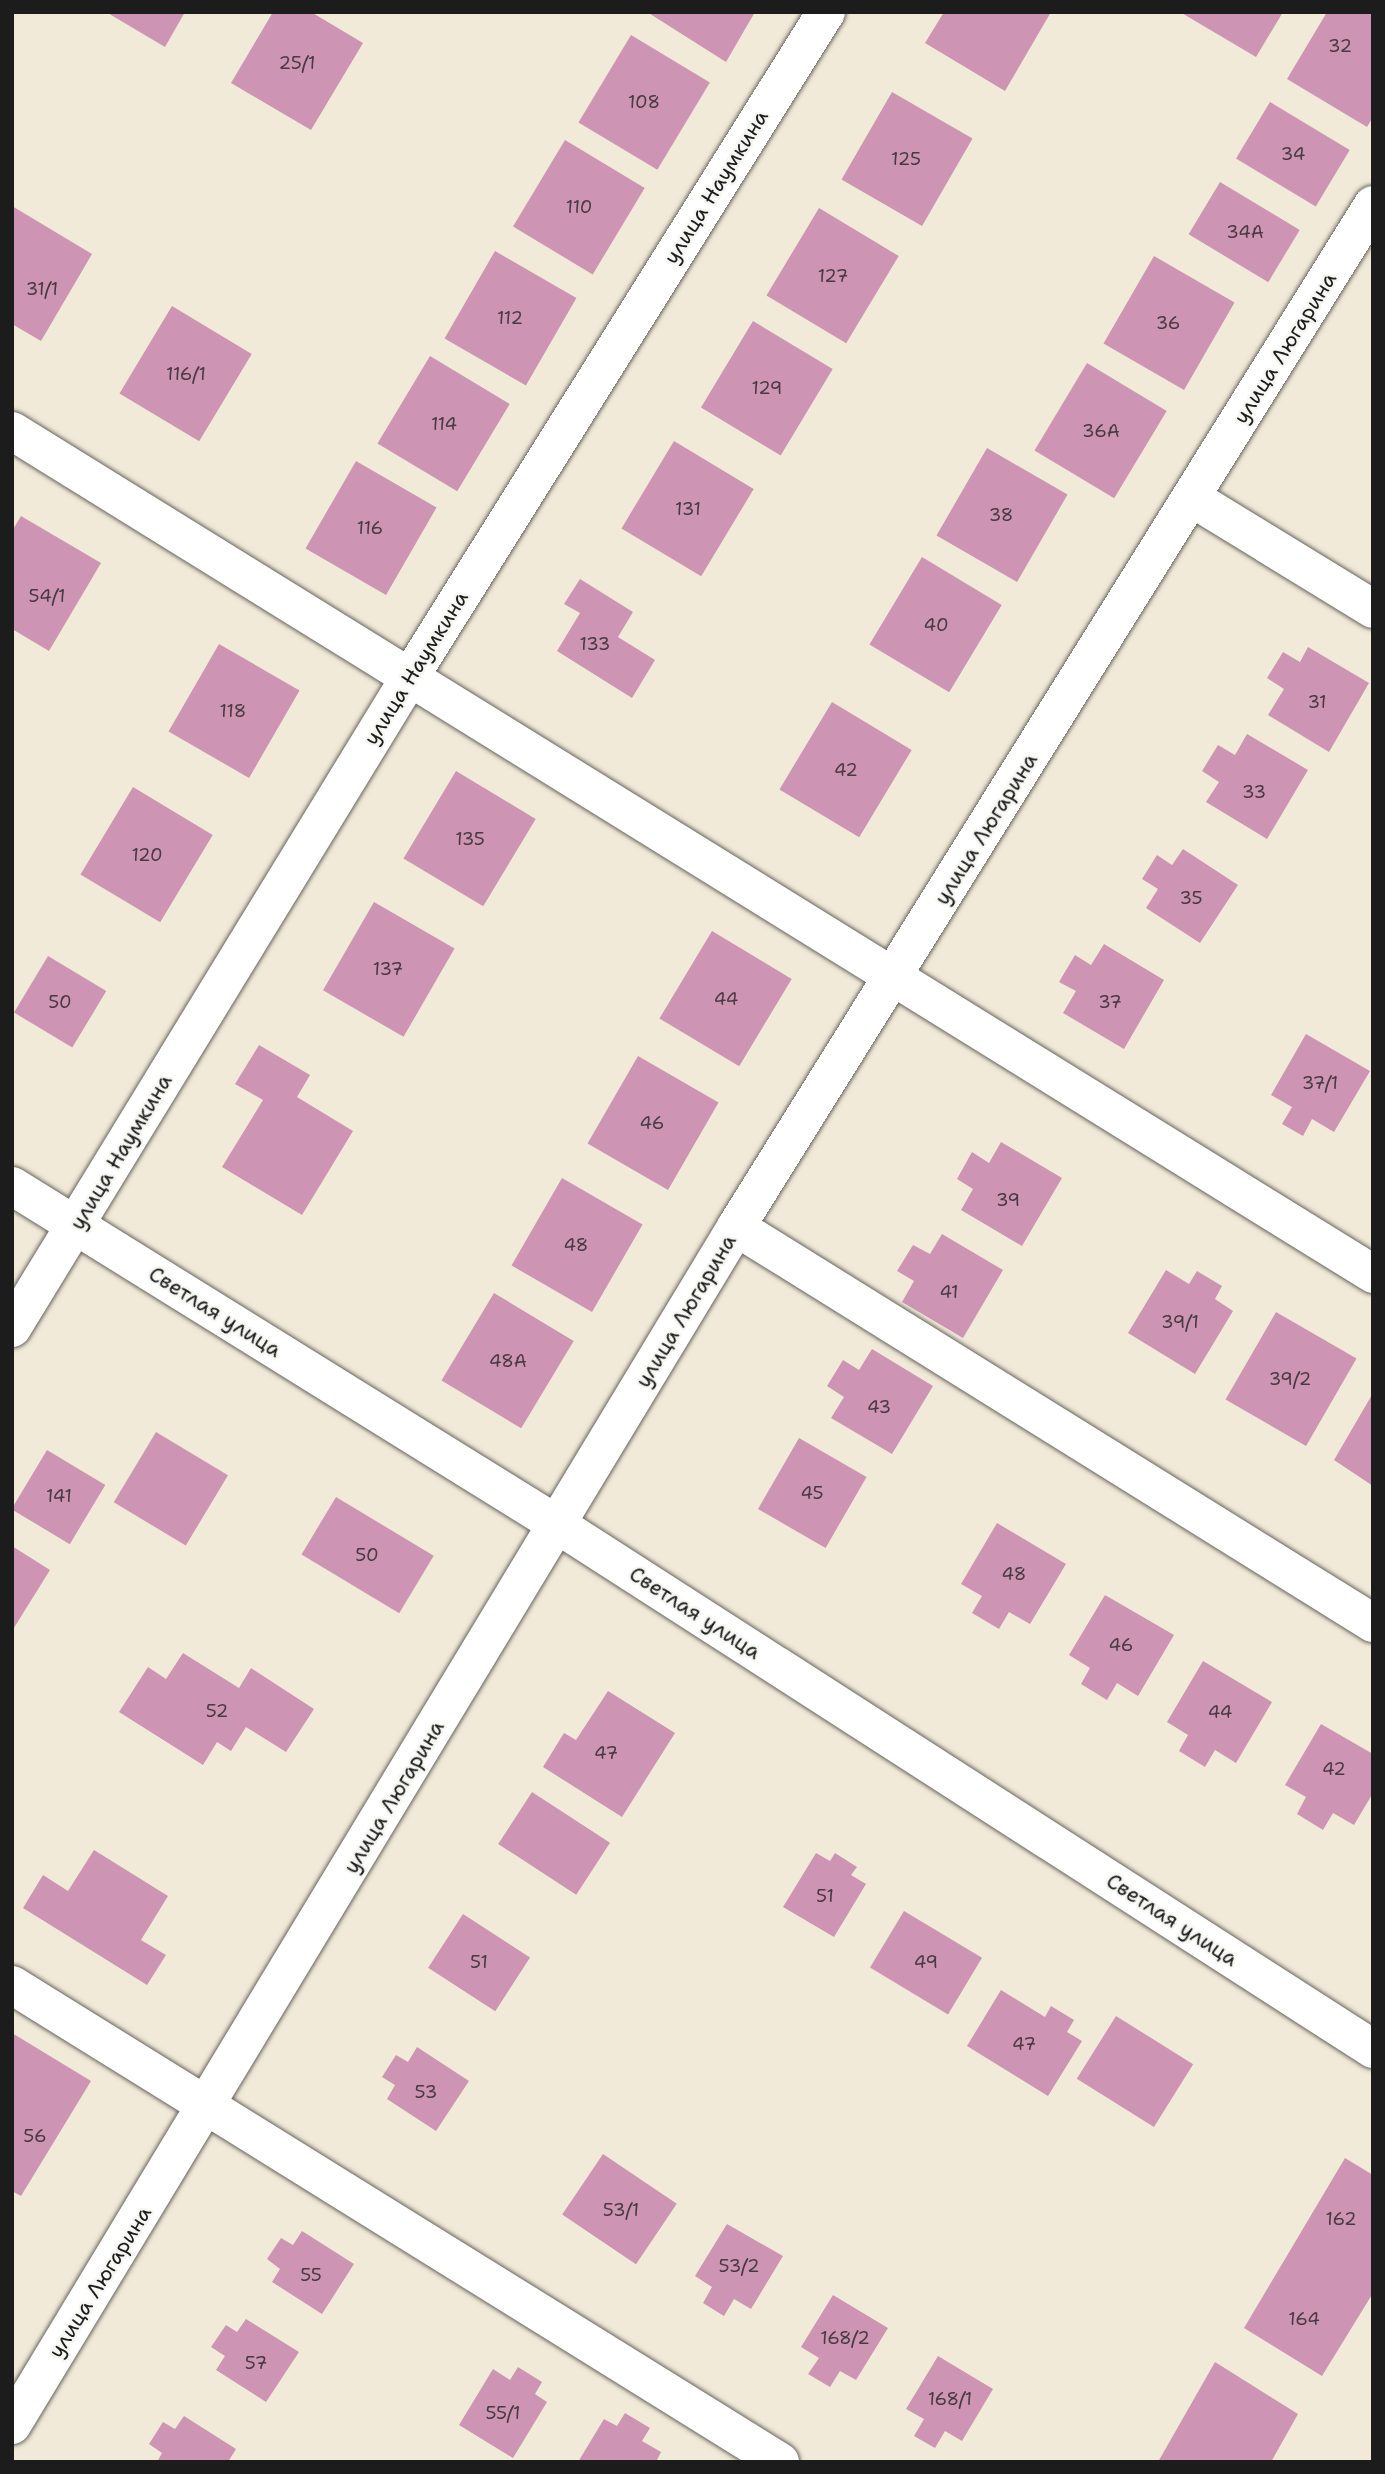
<!DOCTYPE html>
<meta charset="utf-8">
<style>
body{margin:0}
#map{position:relative;width:1385px;height:2474px;overflow:hidden;background:#f2ead8;font-family:"Shantell Sans",sans-serif}
div>[style]{position:absolute}
.building>*{inset:0;background:#cd95b3;transform-origin:0 0}
.roads{filter:drop-shadow(0 0 2px #67645e) drop-shadow(0 0 2px #67645e)}
.street>*{height:38px;margin:-19px;padding:0 19px;transform-origin:19px;border-radius:19px;background:#fff}
span{translate:-50% -50%;white-space:nowrap;text-align:center;line-height:1.15;-webkit-text-stroke:5px #f6f6f2;paint-order:stroke}
.number-label{font-size:18px;color:#483a42}
.number-label span{-webkit-text-stroke-width:0}
.street-label{font-size:21px;color:#1c1c1c}
.frame{position:absolute;inset:0;border:14px solid #1c1c1c;pointer-events:none}
</style>
<div id="map">
<div class="building">
<i style="clip-path:polygon(106px 12px,185px 12px,165px 47px)"></i>
<i style="clip-path:polygon(273px 12px,311px 12px,363px 43px,311px 130px,231px 83px)"></i>
<i style="clip-path:polygon(647px 12px,755px 12px,726px 62px)"></i>
<i style="clip-path:polygon(944px 12px,1051px 12px,1005px 91px,925px 43px)"></i>
<i style="clip-path:polygon(1180px 12px,1283px 12px,1256px 57px)"></i>
<i style="clip-path:polygon(1327px 12px,1373px 12px,1373px 117px,1367px 127px,1287px 79px)"></i>
<i style="left:631px;top:35px;width:92px;height:102px;rotate:31deg"></i>
<i style="left:892px;top:92px;width:93px;height:101px;rotate:30deg"></i>
<i style="left:1270px;top:102px;width:93px;height:66px;rotate:31deg"></i>
<i style="left:565px;top:140px;width:93px;height:101px;rotate:31deg"></i>
<i style="left:1220px;top:182px;width:93px;height:61px;rotate:31deg"></i>
<i style="clip-path:polygon(12px 206px,92px 254px,41px 341px,12px 324px)"></i>
<i style="left:819px;top:208px;width:93px;height:102px;rotate:31deg"></i>
<i style="left:495px;top:251px;width:94px;height:101px;rotate:30deg"></i>
<i style="left:1154px;top:256px;width:93px;height:101px;rotate:30deg"></i>
<i style="left:172px;top:306px;width:93px;height:102px;rotate:31deg"></i>
<i style="left:753px;top:321px;width:93px;height:101px;rotate:31deg"></i>
<i style="left:430px;top:356px;width:93px;height:102px;rotate:31deg"></i>
<i style="left:1087px;top:363px;width:93px;height:102px;rotate:31deg"></i>
<i style="left:674px;top:441px;width:93px;height:102px;rotate:31deg"></i>
<i style="left:987px;top:448px;width:93px;height:101px;rotate:30deg"></i>
<i style="left:356px;top:461px;width:93px;height:101px;rotate:30deg"></i>
<i style="clip-path:polygon(21px 516px,101px 563px,49px 651px,12px 629px,12px 531px)"></i>
<i style="left:922px;top:557px;width:93px;height:102px;rotate:31deg"></i>
<i style="clip-path:polygon(580px 579px,633px 612px,618px 637px,655px 660px,632px 698px,557px 651px,580px 613px,564px 604px)"></i>
<i style="left:219px;top:644px;width:93px;height:101px;rotate:30deg"></i>
<i style="clip-path:polygon(1308px 647px,1369px 683px,1329px 752px,1268px 715px,1284px 689px,1267px 678px,1283px 652px,1300px 662px)"></i>
<i style="left:832px;top:702px;width:93px;height:102px;rotate:31deg"></i>
<i style="clip-path:polygon(1247px 734px,1308px 770px,1267px 839px,1206px 802px,1219px 782px,1202px 771px,1218px 745px,1235px 755px)"></i>
<i style="left:456px;top:771px;width:93px;height:102px;rotate:31deg"></i>
<i style="left:133px;top:787px;width:93px;height:102px;rotate:31deg"></i>
<i style="clip-path:polygon(1183px 849px,1238px 885px,1200px 943px,1146px 908px,1158px 889px,1142px 879px,1157px 855px,1172px 865px)"></i>
<i style="left:374px;top:902px;width:93px;height:102px;rotate:30deg"></i>
<i style="left:712px;top:931px;width:93px;height:102px;rotate:31deg"></i>
<i style="clip-path:polygon(1104px 944px,1164px 980px,1124px 1049px,1063px 1013px,1076px 991px,1059px 982px,1075px 955px,1091px 965px)"></i>
<i style="left:48px;top:956px;width:68px;height:66px;rotate:31deg"></i>
<i style="clip-path:polygon(1306px 1034px,1370px 1071px,1334px 1132px,1312px 1119px,1303px 1136px,1282px 1124px,1292px 1107px,1271px 1095px)"></i>
<i style="clip-path:polygon(259px 1045px,310px 1075px,297px 1097px,353px 1131px,302px 1215px,222px 1167px,263px 1100px,235px 1084px)"></i>
<i style="left:638px;top:1056px;width:93px;height:101px;rotate:30deg"></i>
<i style="clip-path:polygon(1001px 1142px,1062px 1178px,1022px 1246px,961px 1210px,973px 1189px,957px 1179px,972px 1152px,989px 1163px)"></i>
<i style="left:562px;top:1178px;width:93px;height:101px;rotate:30deg"></i>
<i style="clip-path:polygon(942px 1234px,1003px 1270px,963px 1338px,902px 1302px,914px 1281px,897px 1271px,913px 1245px,930px 1254px)"></i>
<i style="clip-path:polygon(1166px 1270px,1189px 1284px,1197px 1271px,1222px 1286px,1215px 1299px,1233px 1311px,1195px 1374px,1128px 1333px)"></i>
<i style="left:494px;top:1293px;width:93px;height:102px;rotate:31deg"></i>
<i style="left:1276px;top:1312px;width:93px;height:101px;rotate:30deg"></i>
<i style="clip-path:polygon(872px 1349px,933px 1386px,892px 1454px,831px 1418px,844px 1397px,827px 1386px,843px 1360px,859px 1370px)"></i>
<i style="clip-path:polygon(1373px 1393px,1373px 1486px,1334px 1460px)"></i>
<i style="left:156px;top:1432px;width:84px;height:82px;rotate:31deg"></i>
<i style="left:799px;top:1438px;width:78px;height:82px;rotate:30deg"></i>
<i style="left:47px;top:1450px;width:68px;height:69px;rotate:31deg"></i>
<i style="left:336px;top:1497px;width:114px;height:67px;rotate:31deg"></i>
<i style="clip-path:polygon(997px 1523px,1066px 1564px,1030px 1624px,1009px 1612px,999px 1629px,972px 1613px,982px 1596px,961px 1584px)"></i>
<i style="clip-path:polygon(12px 1546px,50px 1570px,12px 1631px)"></i>
<i style="clip-path:polygon(1105px 1595px,1174px 1635px,1138px 1696px,1117px 1683px,1107px 1700px,1081px 1684px,1090px 1668px,1069px 1655px)"></i>
<i style="clip-path:polygon(183px 1653px,239px 1688px,251px 1668px,314px 1709px,286px 1752px,246px 1727px,231px 1751px,217px 1742px,203px 1765px,119px 1712px,148px 1667px,166px 1679px)"></i>
<i style="clip-path:polygon(1203px 1661px,1272px 1702px,1236px 1763px,1215px 1750px,1205px 1767px,1179px 1751px,1188px 1735px,1167px 1722px)"></i>
<i style="clip-path:polygon(608px 1691px,675px 1733px,622px 1817px,543px 1767px,564px 1733px,576px 1740px)"></i>
<i style="clip-path:polygon(1321px 1724px,1373px 1754px,1373px 1793px,1354px 1825px,1333px 1813px,1323px 1830px,1297px 1814px,1306px 1797px,1285px 1785px)"></i>
<i style="left:532px;top:1792px;width:93px;height:62px;rotate:33deg"></i>
<i style="clip-path:polygon(94px 1850px,168px 1896px,141px 1940px,166px 1955px,147px 1985px,23px 1908px,43px 1875px,68px 1891px)"></i>
<i style="clip-path:polygon(816px 1853px,830px 1861px,835px 1853px,857px 1867px,851px 1875px,866px 1884px,834px 1937px,783px 1907px)"></i>
<i style="left:904px;top:1911px;width:91px;height:66px;rotate:31deg"></i>
<i style="left:463px;top:1914px;width:80px;height:64px;rotate:33deg"></i>
<i style="clip-path:polygon(1001px 1990px,1045px 2017px,1051px 2006px,1074px 2020px,1067px 2032px,1082px 2041px,1048px 2096px,967px 2046px)"></i>
<i style="left:1116px;top:2016px;width:91px;height:74px;rotate:32deg"></i>
<i style="clip-path:polygon(12px 2033px,91px 2081px,21px 2196px,12px 2191px)"></i>
<i style="clip-path:polygon(417px 2047px,469px 2081px,436px 2131px,387px 2099px,395px 2085px,382px 2077px,396px 2055px,408px 2062px)"></i>
<i style="left:603px;top:2154px;width:89px;height:73px;rotate:34deg"></i>
<i style="clip-path:polygon(1345px 2158px,1373px 2175px,1373px 2293px,1322px 2376px,1244px 2328px)"></i>
<i style="clip-path:polygon(727px 2224px,783px 2256px,751px 2309px,734px 2299px,724px 2316px,703px 2303px,712px 2287px,695px 2276px)"></i>
<i style="clip-path:polygon(302px 2231px,354px 2264px,322px 2314px,272px 2282px,280px 2269px,267px 2259px,281px 2238px,293px 2245px)"></i>
<i style="clip-path:polygon(833px 2295px,888px 2328px,856px 2380px,840px 2371px,830px 2387px,808px 2374px,819px 2358px,801px 2347px)"></i>
<i style="clip-path:polygon(246px 2319px,299px 2352px,266px 2402px,216px 2370px,225px 2356px,211px 2347px,226px 2325px,237px 2332px)"></i>
<i style="clip-path:polygon(938px 2356px,993px 2389px,962px 2441px,945px 2431px,935px 2448px,914px 2436px,924px 2419px,906px 2409px)"></i>
<i style="clip-path:polygon(1215px 2362px,1298px 2414px,1271px 2462px,1158px 2462px)"></i>
<i style="clip-path:polygon(518px 2367px,542px 2382px,535px 2394px,547px 2402px,513px 2458px,459px 2425px,493px 2369px,510px 2380px)"></i>
<i style="clip-path:polygon(625px 2413px,650px 2428px,642px 2441px,661px 2452px,656px 2462px,578px 2462px,604px 2419px,617px 2426px)"></i>
<i style="clip-path:polygon(184px 2416px,236px 2449px,228px 2462px,157px 2462px,162px 2453px,149px 2444px,163px 2422px,175px 2429px)"></i>
</div>
<div class="roads">
<div class="street">
<i style="left:12px;top:431px;width:1601px;rotate:31.77deg"></i>
<i style="left:1192px;top:498px;width:212px;rotate:31.5deg"></i>
<i style="left:12px;top:1186px;width:643px;rotate:31.84deg"></i>
<i style="left:558px;top:1525px;width:969px;rotate:32.74deg"></i>
<i style="left:736px;top:1227px;width:750px;rotate:31.87deg"></i>
<i style="left:12px;top:1328px;width:759px;rotate:-58.57deg"></i>
<i style="left:408px;top:680px;width:788px;rotate:-57.96deg"></i>
<i style="left:12px;top:1985px;width:904px;rotate:31.84deg"></i>
<i style="left:12px;top:2425px;width:1400px;rotate:-58.85deg"></i>
<i style="left:736px;top:1227px;width:1204px;rotate:-58.07deg"></i>
</div>
</div>
<div class="number-label">
<span style="left:1340px;top:46px">32</span>
<span style="left:297px;top:63px">25/1</span>
<span style="left:644px;top:102px">108</span>
<span style="left:1293px;top:154px">34</span>
<span style="left:906px;top:159px">125</span>
<span style="left:579px;top:207px">110</span>
<span style="left:1245px;top:232px">34А</span>
<span style="left:833px;top:276px">127</span>
<span style="left:42px;top:289px">31/1</span>
<span style="left:510px;top:318px">112</span>
<span style="left:1168px;top:323px">36</span>
<span style="left:186px;top:374px">116/1</span>
<span style="left:767px;top:388px">129</span>
<span style="left:444px;top:424px">114</span>
<span style="left:1101px;top:431px">36А</span>
<span style="left:688px;top:509px">131</span>
<span style="left:1001px;top:515px">38</span>
<span style="left:370px;top:528px">116</span>
<span style="left:47px;top:596px">54/1</span>
<span style="left:936px;top:625px">40</span>
<span style="left:595px;top:644px">133</span>
<span style="left:1317px;top:702px">31</span>
<span style="left:233px;top:711px">118</span>
<span style="left:846px;top:770px">42</span>
<span style="left:1254px;top:792px">33</span>
<span style="left:470px;top:839px">135</span>
<span style="left:147px;top:855px">120</span>
<span style="left:1191px;top:898px">35</span>
<span style="left:388px;top:969px">137</span>
<span style="left:726px;top:999px">44</span>
<span style="left:60px;top:1002px">50</span>
<span style="left:1110px;top:1002px">37</span>
<span style="left:1320px;top:1083px">37/1</span>
<span style="left:652px;top:1123px">46</span>
<span style="left:1008px;top:1200px">39</span>
<span style="left:576px;top:1245px">48</span>
<span style="left:949px;top:1292px">41</span>
<span style="left:1180px;top:1322px">39/1</span>
<span style="left:508px;top:1361px">48А</span>
<span style="left:1290px;top:1379px">39/2</span>
<span style="left:879px;top:1407px">43</span>
<span style="left:812px;top:1493px">45</span>
<span style="left:59px;top:1496px">141</span>
<span style="left:367px;top:1555px">50</span>
<span style="left:1014px;top:1574px">48</span>
<span style="left:1121px;top:1645px">46</span>
<span style="left:217px;top:1711px">52</span>
<span style="left:1220px;top:1712px">44</span>
<span style="left:606px;top:1753px">47</span>
<span style="left:1334px;top:1769px">42</span>
<span style="left:825px;top:1896px">51</span>
<span style="left:479px;top:1962px">51</span>
<span style="left:926px;top:1962px">49</span>
<span style="left:1024px;top:2044px">47</span>
<span style="left:426px;top:2092px">53</span>
<span style="left:35px;top:2136px">56</span>
<span style="left:621px;top:2210px">53/1</span>
<span style="left:1341px;top:2219px">162</span>
<span style="left:739px;top:2266px">53/2</span>
<span style="left:311px;top:2275px">55</span>
<span style="left:1304px;top:2319px">164</span>
<span style="left:845px;top:2338px">168/2</span>
<span style="left:256px;top:2363px">57</span>
<span style="left:950px;top:2399px">168/1</span>
<span style="left:503px;top:2413px">55/1</span>
</div>
<div class="street-label">
<span style="left:716px;top:187px;rotate:-58deg">улица Наумкина</span>
<span style="left:1285px;top:348px;rotate:-58deg">улица Люгарина</span>
<span style="left:416px;top:668px;rotate:-58deg">улица Наумкина</span>
<span style="left:986px;top:829px;rotate:-58deg">улица Люгарина</span>
<span style="left:121px;top:1152px;rotate:-59deg">улица Наумкина</span>
<span style="left:686px;top:1311px;rotate:-59deg">улица Люгарина</span>
<span style="left:215px;top:1312px;rotate:32deg">Светлая улица</span>
<span style="left:695px;top:1613px;rotate:33deg">Светлая улица</span>
<span style="left:394px;top:1797px;rotate:-59deg">улица Люгарина</span>
<span style="left:1172px;top:1920px;rotate:33deg">Светлая улица</span>
<span style="left:100px;top:2282px;rotate:-58deg">улица Люгарина</span>
</div>
<div class="frame"></div>
</div>
